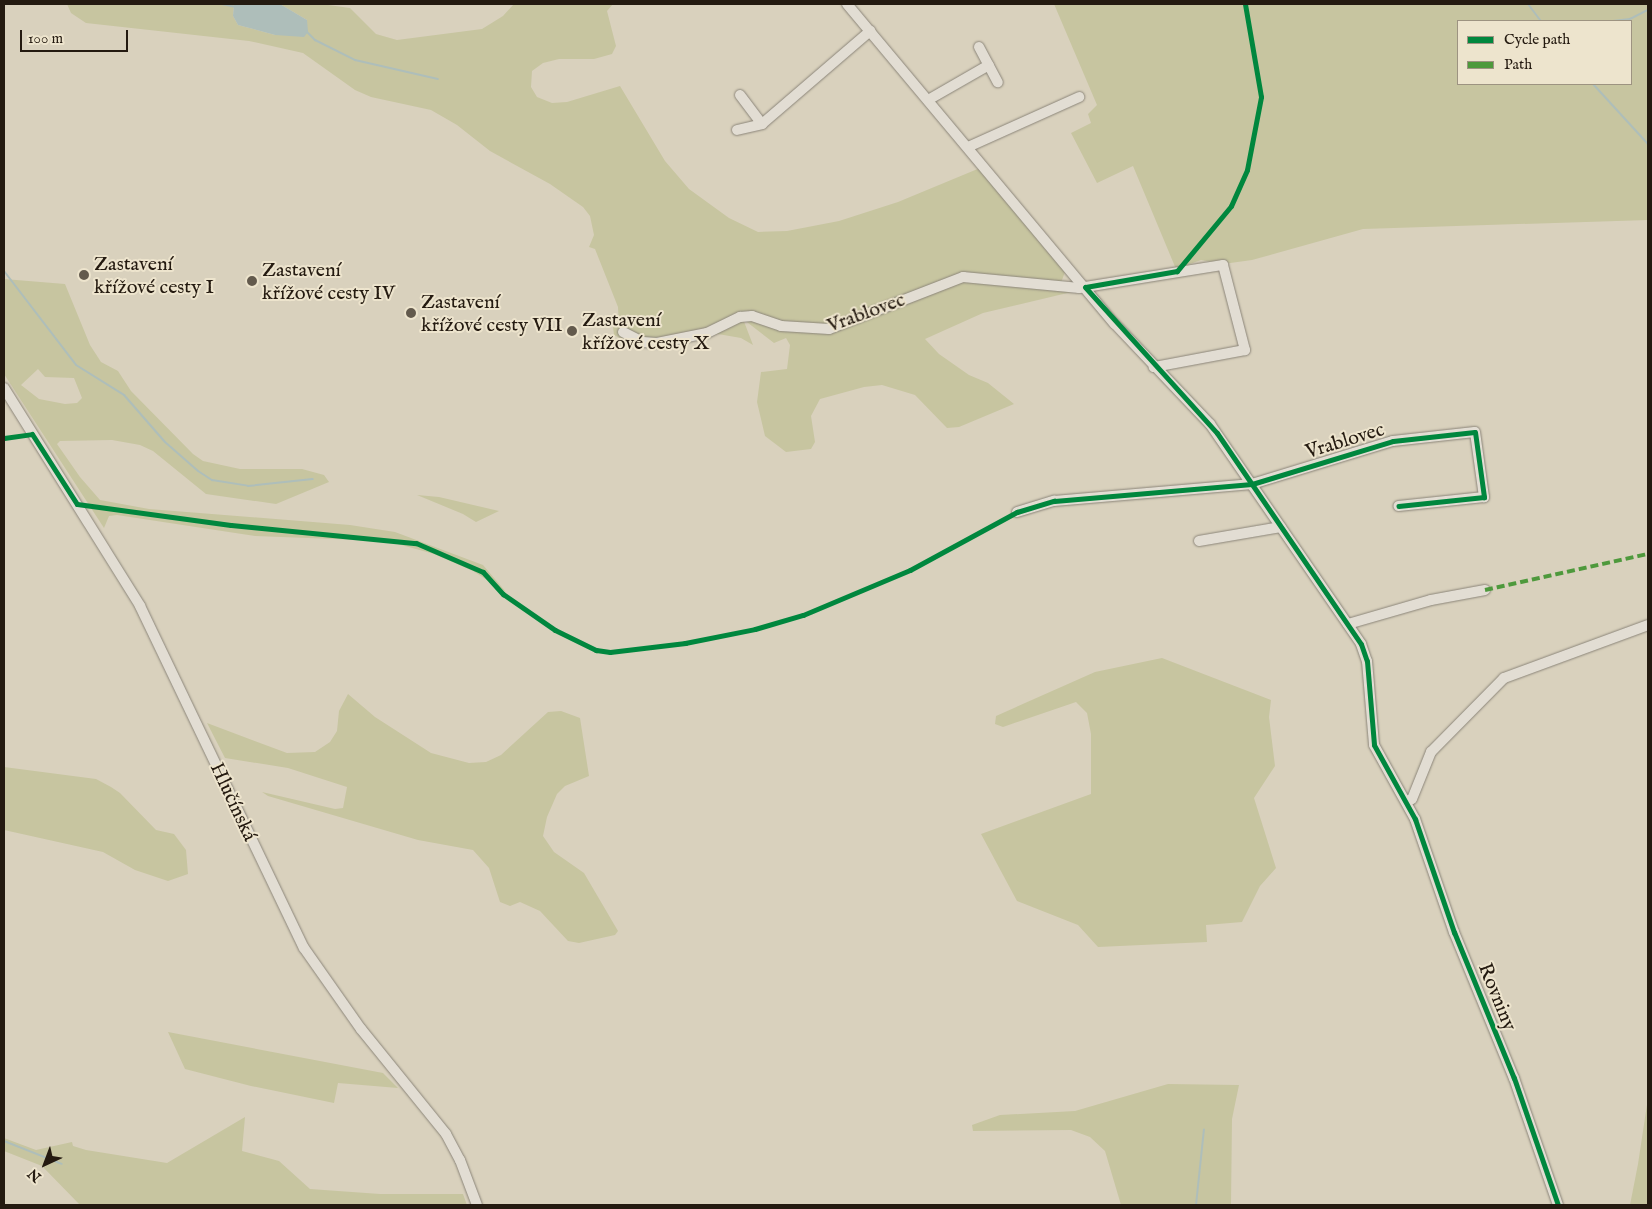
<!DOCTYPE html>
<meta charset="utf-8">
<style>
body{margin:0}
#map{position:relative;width:1652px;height:1209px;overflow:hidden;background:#d9d1bd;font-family:"IM FELL English",serif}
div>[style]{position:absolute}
.green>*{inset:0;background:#c7c5a0}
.water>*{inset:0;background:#aebeba}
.stream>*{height:2px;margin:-1px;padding:0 1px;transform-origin:1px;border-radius:1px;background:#aebeba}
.roads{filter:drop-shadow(0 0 1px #8b8579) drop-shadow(0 0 1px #8b8579)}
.minor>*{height:10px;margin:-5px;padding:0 5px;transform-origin:5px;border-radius:5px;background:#e2ddd3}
.quiet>*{height:4px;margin-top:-2px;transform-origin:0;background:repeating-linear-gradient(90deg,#4e993c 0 8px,transparent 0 12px)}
.cycleway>*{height:5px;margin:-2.5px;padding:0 2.5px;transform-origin:2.5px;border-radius:2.5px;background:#00873e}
.dots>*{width:14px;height:14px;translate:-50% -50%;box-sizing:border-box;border:2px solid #ede4cd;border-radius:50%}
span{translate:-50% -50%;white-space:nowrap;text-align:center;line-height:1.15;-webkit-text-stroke:4px #ede4cd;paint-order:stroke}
.poi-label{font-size:20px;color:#241a10}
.left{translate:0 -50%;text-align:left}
.street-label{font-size:20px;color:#241a10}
.frame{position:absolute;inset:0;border:5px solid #241a10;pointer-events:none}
.legend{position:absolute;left:1457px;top:20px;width:175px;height:65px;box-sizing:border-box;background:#ede4cd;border:1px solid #9d9381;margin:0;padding:6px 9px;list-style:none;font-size:15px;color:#241a10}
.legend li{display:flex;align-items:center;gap:10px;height:25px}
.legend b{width:25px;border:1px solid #9d9381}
.north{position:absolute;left:20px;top:1139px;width:50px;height:50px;-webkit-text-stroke:4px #ede4cd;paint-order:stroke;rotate:223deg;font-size:14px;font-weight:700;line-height:20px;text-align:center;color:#241a10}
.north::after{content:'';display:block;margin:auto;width:18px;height:22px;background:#241a10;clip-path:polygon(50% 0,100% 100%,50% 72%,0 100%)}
.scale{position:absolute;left:20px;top:30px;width:108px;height:22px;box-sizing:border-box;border:2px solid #241a10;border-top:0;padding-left:6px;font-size:15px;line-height:18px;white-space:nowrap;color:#241a10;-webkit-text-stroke:4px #ede4cd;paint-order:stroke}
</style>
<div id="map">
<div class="green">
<i style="clip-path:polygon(67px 4px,234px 4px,233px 16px,238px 25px,275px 35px,307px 20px,280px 4px,321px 4px,350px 8px,376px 34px,397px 40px,482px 29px,503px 16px,514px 4px,613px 4px,607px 11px,616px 46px,612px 54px,594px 59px,559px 59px,543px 63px,532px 71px,531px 87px,537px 97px,552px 103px,567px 102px,620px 86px,665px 161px,689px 189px,729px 218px,758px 232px,787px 231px,839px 221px,898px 202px,980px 168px,1065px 272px,1059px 288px,1080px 290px,983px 313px,925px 339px,939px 354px,969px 375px,988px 383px,1014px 404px,959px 427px,947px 428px,915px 395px,882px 385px,864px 387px,820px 399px,811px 416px,815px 442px,811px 449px,786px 452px,765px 436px,757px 402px,761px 372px,787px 369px,790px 345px,786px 338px,774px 343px,743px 319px,753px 345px,741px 338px,718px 334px,661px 346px,634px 345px,614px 335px,613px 327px,619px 326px,618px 307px,595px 249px,589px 247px,594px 235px,590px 216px,583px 207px,550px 184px,490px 151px,457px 125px,431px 110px,371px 97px,355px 90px,303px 53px,249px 41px,86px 23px,71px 13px)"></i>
<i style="clip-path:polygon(evenodd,1054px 4px,1648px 4px,1648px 220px,1363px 229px,1252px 260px,1223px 264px,1201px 260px,1176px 269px,1133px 166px,1097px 183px,1071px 133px,1091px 123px,1088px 114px,1097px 105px,1054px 4px,1458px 21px,1631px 21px,1631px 84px,1458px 84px,1458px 21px)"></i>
<i style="clip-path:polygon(evenodd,4px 279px,65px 284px,90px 345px,101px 362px,118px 371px,131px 391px,193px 454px,203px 461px,240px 469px,302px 469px,324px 475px,329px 482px,276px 504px,206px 494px,153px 451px,140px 445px,112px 440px,60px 441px,57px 444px,80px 477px,100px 500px,149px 509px,350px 525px,395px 532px,483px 565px,506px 592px,473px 571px,434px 554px,387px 541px,255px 536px,117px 515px,109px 516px,104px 528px,4px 374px,4px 279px,38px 369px,45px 377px,74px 378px,82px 398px,77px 403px,65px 404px,39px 399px,21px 385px,38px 369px)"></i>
<i style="clip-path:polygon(417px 495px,439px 497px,499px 511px,476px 522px,463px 514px)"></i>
<i style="clip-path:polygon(1162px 658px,1271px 700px,1269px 717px,1275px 766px,1254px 798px,1276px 868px,1260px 886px,1242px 922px,1206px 925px,1207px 942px,1098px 947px,1078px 925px,1017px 901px,981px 834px,1091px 794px,1091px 734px,1087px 713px,1076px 702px,1003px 727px,995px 724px,996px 716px,1095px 672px)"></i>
<i style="clip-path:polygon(348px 694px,375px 717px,431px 753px,469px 763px,486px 762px,501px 755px,548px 712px,561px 711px,580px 718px,589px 776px,565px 786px,557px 794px,547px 817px,543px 836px,554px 852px,584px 873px,618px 931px,615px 935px,579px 943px,568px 941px,540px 911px,520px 902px,510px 906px,500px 902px,489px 868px,473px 850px,418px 840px,268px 796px,262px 792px,335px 809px,343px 808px,347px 787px,288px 768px,225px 758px,207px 723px,287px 753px,315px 752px,330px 742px,337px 731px,339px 711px)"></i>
<i style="clip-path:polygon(4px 767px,96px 779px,111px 787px,120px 793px,156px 830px,174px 834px,186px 850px,188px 874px,168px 881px,135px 870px,103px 852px,4px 830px)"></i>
<i style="clip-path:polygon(168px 1032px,383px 1073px,398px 1088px,338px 1083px,334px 1103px,251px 1086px,185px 1069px)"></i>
<i style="clip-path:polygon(1168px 1084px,1239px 1085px,1232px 1119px,1231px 1205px,1121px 1205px,1105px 1151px,1090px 1137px,1071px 1130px,973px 1131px,972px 1125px,1000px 1115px,1075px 1111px)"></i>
<i style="clip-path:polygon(1648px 1098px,1648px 1205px,1630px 1205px,1638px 1164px)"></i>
<i style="clip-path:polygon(245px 1117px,242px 1151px,279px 1161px,310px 1189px,380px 1194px,463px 1194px,467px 1205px,80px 1205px,42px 1166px,4px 1151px,4px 1138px,36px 1150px,72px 1142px,73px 1146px,86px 1150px,167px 1163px)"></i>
</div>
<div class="water">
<i style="clip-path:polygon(234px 4px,280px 4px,307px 20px,308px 32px,304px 37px,275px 35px,238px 25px,233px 16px)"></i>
</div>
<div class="stream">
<i style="left:222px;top:4px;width:14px;rotate:12deg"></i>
<i style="left:1528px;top:4px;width:21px;rotate:53deg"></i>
<i style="left:1613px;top:21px;width:17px;rotate:-7deg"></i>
<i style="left:1630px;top:19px;width:20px;rotate:-27deg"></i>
<i style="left:306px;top:31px;width:13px;rotate:45deg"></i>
<i style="left:315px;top:40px;width:45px;rotate:26.6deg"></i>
<i style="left:355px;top:60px;width:85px;rotate:12.9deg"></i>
<i style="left:1593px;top:84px;width:81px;rotate:47.5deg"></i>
<i style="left:4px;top:271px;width:118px;rotate:52.5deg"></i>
<i style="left:76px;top:365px;width:57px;rotate:32deg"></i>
<i style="left:124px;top:395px;width:62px;rotate:48.9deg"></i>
<i style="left:165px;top:442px;width:44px;rotate:41.3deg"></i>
<i style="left:198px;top:471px;width:17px;rotate:33deg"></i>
<i style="left:212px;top:480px;width:36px;rotate:9deg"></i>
<i style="left:248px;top:486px;width:65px;rotate:-6.1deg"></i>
<i style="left:4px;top:1141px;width:62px;rotate:21.6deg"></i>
<i style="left:1196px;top:1205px;width:76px;rotate:-84deg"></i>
</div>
<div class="roads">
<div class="minor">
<i style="left:847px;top:4px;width:417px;rotate:50.1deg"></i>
<i style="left:1115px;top:324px;width:138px;rotate:46.5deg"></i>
<i style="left:1210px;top:424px;width:267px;rotate:55.5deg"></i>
<i style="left:1361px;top:644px;width:18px;rotate:71deg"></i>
<i style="left:1367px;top:661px;width:84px;rotate:85.2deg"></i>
<i style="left:1374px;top:745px;width:85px;rotate:61deg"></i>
<i style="left:1415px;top:819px;width:120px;rotate:71deg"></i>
<i style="left:1454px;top:932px;width:158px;rotate:67.7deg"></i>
<i style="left:1514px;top:1078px;width:134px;rotate:70.9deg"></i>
<i style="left:979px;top:47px;width:40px;rotate:62deg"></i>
<i style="left:740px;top:95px;width:36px;rotate:53deg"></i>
<i style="left:928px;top:100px;width:70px;rotate:-29.8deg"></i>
<i style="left:737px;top:130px;width:26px;rotate:-13deg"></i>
<i style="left:762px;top:124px;width:143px;rotate:-40.7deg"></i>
<i style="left:968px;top:147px;width:122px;rotate:-24.2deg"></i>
<i style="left:623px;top:332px;width:22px;rotate:27deg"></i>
<i style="left:643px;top:342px;width:14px;rotate:4deg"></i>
<i style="left:657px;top:343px;width:51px;rotate:-11.3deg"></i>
<i style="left:707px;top:333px;width:37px;rotate:-26deg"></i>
<i style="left:740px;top:317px;width:12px;rotate:-5deg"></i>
<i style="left:752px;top:316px;width:31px;rotate:19deg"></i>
<i style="left:781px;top:326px;width:48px;rotate:3.6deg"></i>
<i style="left:829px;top:329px;width:144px;rotate:-21.2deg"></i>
<i style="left:963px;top:277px;width:117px;rotate:5.4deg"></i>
<i style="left:1079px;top:288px;width:146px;rotate:-9.1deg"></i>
<i style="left:1223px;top:265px;width:88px;rotate:75.5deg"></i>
<i style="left:1245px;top:350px;width:93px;rotate:169.4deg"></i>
<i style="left:4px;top:388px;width:257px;rotate:58deg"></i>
<i style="left:140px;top:606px;width:379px;rotate:64.4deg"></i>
<i style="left:304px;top:948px;width:99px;rotate:54.9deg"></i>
<i style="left:361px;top:1029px;width:135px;rotate:51deg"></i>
<i style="left:446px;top:1134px;width:30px;rotate:62deg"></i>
<i style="left:460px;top:1160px;width:48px;rotate:69.3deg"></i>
<i style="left:1017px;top:512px;width:39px;rotate:-17deg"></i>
<i style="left:1054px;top:501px;width:199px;rotate:-4.9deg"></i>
<i style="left:1252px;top:484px;width:147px;rotate:-17deg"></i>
<i style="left:1393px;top:441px;width:82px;rotate:-6.3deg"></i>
<i style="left:1475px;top:432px;width:66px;rotate:82.1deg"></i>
<i style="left:1484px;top:497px;width:86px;rotate:174deg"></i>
<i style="left:1199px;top:541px;width:83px;rotate:-9.7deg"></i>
<i style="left:1348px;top:624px;width:86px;rotate:-16.1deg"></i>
<i style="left:1431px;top:600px;width:55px;rotate:-10.5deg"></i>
<i style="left:1407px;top:801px;width:5px;rotate:-22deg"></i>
<i style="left:1412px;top:799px;width:51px;rotate:-68deg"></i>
<i style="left:1431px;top:752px;width:104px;rotate:-45.4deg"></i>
<i style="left:1504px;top:678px;width:153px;rotate:-20.2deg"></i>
</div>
</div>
<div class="quiet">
<i style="left:1485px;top:590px;width:167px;rotate:-12.5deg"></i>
</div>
<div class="cycleway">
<i style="left:1245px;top:4px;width:94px;rotate:80.2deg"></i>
<i style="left:1261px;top:97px;width:74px;rotate:100.9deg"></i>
<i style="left:1247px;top:170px;width:39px;rotate:114deg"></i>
<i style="left:1231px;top:206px;width:85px;rotate:129.7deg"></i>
<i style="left:1177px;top:271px;width:93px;rotate:170.1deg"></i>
<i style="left:1085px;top:287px;width:197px;rotate:47.9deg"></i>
<i style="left:1217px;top:433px;width:255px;rotate:55.7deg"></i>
<i style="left:1361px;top:644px;width:18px;rotate:71deg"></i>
<i style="left:1367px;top:661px;width:84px;rotate:85.2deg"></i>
<i style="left:1374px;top:745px;width:85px;rotate:61deg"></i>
<i style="left:1415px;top:819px;width:120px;rotate:71deg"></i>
<i style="left:1454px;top:932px;width:158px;rotate:67.7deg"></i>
<i style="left:1514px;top:1078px;width:134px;rotate:70.9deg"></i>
<i style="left:4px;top:438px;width:28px;rotate:-8deg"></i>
<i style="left:32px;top:434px;width:83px;rotate:57.3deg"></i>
<i style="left:77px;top:504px;width:155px;rotate:7.8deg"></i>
<i style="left:231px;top:525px;width:186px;rotate:5.6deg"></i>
<i style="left:416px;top:543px;width:73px;rotate:23.4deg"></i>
<i style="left:483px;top:572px;width:30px;rotate:48deg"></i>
<i style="left:503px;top:594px;width:63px;rotate:34.7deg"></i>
<i style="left:555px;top:630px;width:46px;rotate:26deg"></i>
<i style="left:596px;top:650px;width:14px;rotate:8deg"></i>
<i style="left:610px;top:652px;width:76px;rotate:-6.8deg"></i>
<i style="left:685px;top:643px;width:71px;rotate:-11.3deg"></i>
<i style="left:755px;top:629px;width:50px;rotate:-16.3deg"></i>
<i style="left:803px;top:615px;width:116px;rotate:-22.8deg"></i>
<i style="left:910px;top:570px;width:122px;rotate:-28.5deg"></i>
<i style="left:1017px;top:512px;width:39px;rotate:-17deg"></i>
<i style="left:1054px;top:501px;width:199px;rotate:-4.9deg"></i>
<i style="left:1252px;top:484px;width:147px;rotate:-17deg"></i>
<i style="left:1393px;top:441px;width:82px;rotate:-6.3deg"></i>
<i style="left:1475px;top:432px;width:66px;rotate:82.1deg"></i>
<i style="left:1484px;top:497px;width:86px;rotate:174deg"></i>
</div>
<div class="dots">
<i style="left:84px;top:275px;background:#635a4d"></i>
<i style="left:252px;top:281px;background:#635a4d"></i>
<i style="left:411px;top:313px;background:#635a4d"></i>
<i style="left:572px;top:331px;background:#635a4d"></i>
</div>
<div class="poi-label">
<span class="left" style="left:94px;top:276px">Zastavení<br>křížové cesty I</span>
<span class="left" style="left:262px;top:282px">Zastavení<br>křížové cesty IV</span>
<span class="left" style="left:421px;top:314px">Zastavení<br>křížové cesty VII</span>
<span class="left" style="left:582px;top:332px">Zastavení<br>křížové cesty X</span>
</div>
<div class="street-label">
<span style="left:866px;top:313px;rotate:-20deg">Vrablovec</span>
<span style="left:1345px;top:441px;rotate:-17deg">Vrablovec</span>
<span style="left:233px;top:802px;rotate:65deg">Hlučínská</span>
<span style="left:1497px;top:997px;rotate:68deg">Rovniny</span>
</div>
<div class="frame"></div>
<ul class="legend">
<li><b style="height:6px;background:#00873e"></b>Cycle path</li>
<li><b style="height:6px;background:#4e993c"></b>Path</li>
</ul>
<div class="north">N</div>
<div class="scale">100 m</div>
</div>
